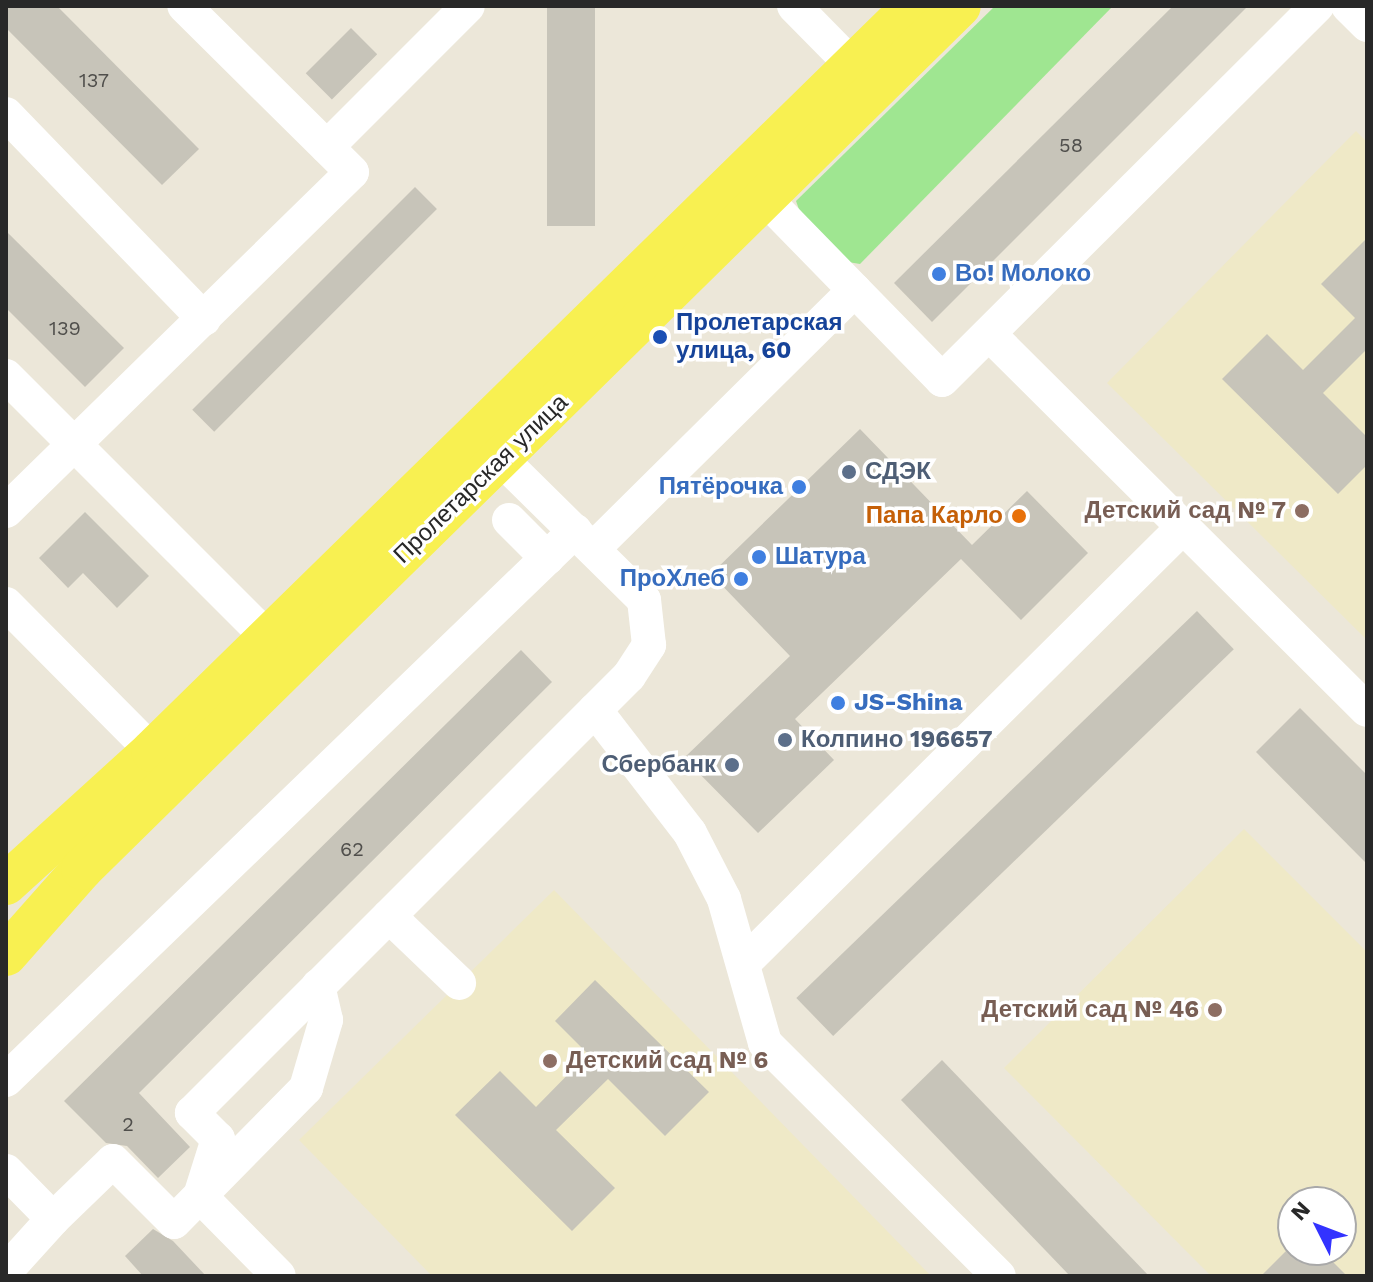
<!DOCTYPE html>
<meta charset="utf-8">
<style>
body{margin:0}
#map{position:relative;width:1373px;height:1282px;overflow:hidden;background:#ece7d9;font-family:"Work Sans",sans-serif}
div>[style]{position:absolute}
.education>*{inset:0;background:#efe9c7}
.green>*{inset:0;background:#9fe691}
.building>*{inset:0;background:#c7c4b9;transform-origin:0 0}
.minor>*{height:34px;margin:-17px;padding:0 17px;transform-origin:17px;border-radius:17px;background:#fff}
.major>*{height:42px;margin:-21px;padding:0 21px;transform-origin:21px;border-radius:21px;background:#f8f051}
.dots>*{width:22px;height:22px;translate:-50% -50%;box-sizing:border-box;border:4px solid #fff;border-radius:50%}
span{translate:-50% -50%;white-space:nowrap;text-align:center;line-height:1.15;-webkit-text-stroke:7px #fff;paint-order:stroke}
.number-label{font-size:20px;color:#504f4c}
.number-label span{-webkit-text-stroke-width:0}
.shop-label{font-size:24px;color:#366cbe;font-weight:700}
.left{translate:0 -50%;text-align:left}
.right{translate:-100% -50%;text-align:right}
.transit-label{font-size:24px;color:#164399;font-weight:700}
.service-label{font-size:24px;color:#4e5e75;font-weight:700}
.street-label{font-size:24px;color:#282828}
.education-label{font-size:24px;color:#785e54;font-weight:700}
.food-label{font-size:24px;color:#c56008;font-weight:700}
.frame{position:absolute;inset:0;border:8px solid #282828;pointer-events:none}
.north{position:absolute;left:1277px;top:1186px;width:80px;height:80px;box-sizing:border-box;background:#fff;border:2px solid #a9a9a9;border-radius:50%;rotate:312deg;font-size:22px;font-weight:700;line-height:32px;text-align:center;color:#282828}
.north::after{content:'';display:block;margin:auto;width:28px;height:36px;background:#33f;clip-path:polygon(50% 0,100% 100%,50% 72%,0 100%)}
</style>
<div id="map">
<div class="education">
<i style="clip-path:polygon(1356px 131px,1367px 142px,1367px 640px,1107px 383px)"></i>
<i style="clip-path:polygon(evenodd,1244px 829px,1367px 952px,1367px 1276px,1211px 1276px,1004px 1068px,1244px 829px,1293px 1202px,1341px 1202px,1341px 1250px,1293px 1250px,1293px 1202px)"></i>
<i style="clip-path:polygon(554px 890px,931px 1276px,432px 1276px,299px 1140px)"></i>
</div>
<div class="green">
<i style="clip-path:polygon(995px 6px,1113px 6px,860px 264px,842px 261px,802px 218px,796px 201px)"></i>
</div>
<div class="building">
<i style="clip-path:polygon(6px 6px,57px 6px,199px 149px,162px 185px,6px 28px)"></i>
<i style="left:547px;top:6px;width:48px;height:220px"></i>
<i style="clip-path:polygon(1173px 6px,1248px 6px,932px 322px,894px 283px)"></i>
<i style="left:351px;top:28px;width:37px;height:64px;rotate:45deg"></i>
<i style="left:415px;top:187px;width:31px;height:315px;rotate:45deg"></i>
<i style="clip-path:polygon(6px 231px,124px 348px,85px 387px,6px 308px)"></i>
<i style="clip-path:polygon(1367px 238px,1367px 349px,1323px 393px,1367px 437px,1367px 465px,1338px 494px,1222px 379px,1267px 334px,1303px 370px,1355px 318px,1321px 284px)"></i>
<i style="clip-path:polygon(860px 429px,972px 545px,1027px 491px,1088px 553px,1021px 620px,961px 559px,795px 719px,834px 760px,758px 833px,684px 758px,790px 656px,711px 574px)"></i>
<i style="clip-path:polygon(85px 512px,149px 576px,117px 608px,83px 573px,68px 588px,39px 558px)"></i>
<i style="left:1197px;top:611px;width:53px;height:557px;rotate:46deg"></i>
<i style="clip-path:polygon(521px 650px,552px 682px,139px 1093px,190px 1147px,158px 1178px,127px 1146px,106px 1143px,64px 1101px)"></i>
<i style="clip-path:polygon(1300px 708px,1367px 775px,1367px 864px,1256px 752px)"></i>
<i style="clip-path:polygon(595px 980px,709px 1092px,665px 1136px,608px 1079px,556px 1130px,615px 1188px,572px 1231px,455px 1115px,500px 1071px,536px 1107px,588px 1054px,555px 1021px)"></i>
<i style="clip-path:polygon(942px 1060px,1149px 1276px,1070px 1276px,901px 1100px)"></i>
<i style="clip-path:polygon(153px 1229px,173px 1241px,206px 1276px,143px 1276px,125px 1256px)"></i>
<i style="clip-path:polygon(1287px 1250px,1321px 1250px,1347px 1276px,1261px 1276px)"></i>
</div>
<div class="minor">
<i style="left:794px;top:6px;width:83px;rotate:45.5deg"></i>
<i style="left:1348px;top:6px;width:27px;rotate:45deg"></i>
<i style="left:6px;top:114px;width:285px;rotate:46deg"></i>
<i style="left:327px;top:147px;width:199px;rotate:-45deg"></i>
<i style="left:747px;top:180px;width:279px;rotate:45.7deg"></i>
<i style="left:942px;top:380px;width:530px;rotate:-44.92deg"></i>
<i style="left:989px;top:334px;width:533px;rotate:44.85deg"></i>
<i style="left:6px;top:376px;width:371px;rotate:45deg"></i>
<i style="left:6px;top:511px;width:484px;rotate:-44.4deg"></i>
<i style="left:352px;top:172px;width:236px;rotate:-135.3deg"></i>
<i style="left:509px;top:520px;width:54px;rotate:45deg"></i>
<i style="left:593px;top:549px;width:368px;rotate:-44.7deg"></i>
<i style="left:6px;top:604px;width:207px;rotate:45.2deg"></i>
<i style="left:595px;top:710px;width:155px;rotate:52.3deg"></i>
<i style="left:690px;top:833px;width:74px;rotate:62.7deg"></i>
<i style="left:724px;top:899px;width:150px;rotate:74.1deg"></i>
<i style="left:765px;top:1043px;width:330px;rotate:44.9deg"></i>
<i style="left:389px;top:916px;width:97px;rotate:43.7deg"></i>
<i style="left:746px;top:961px;width:616px;rotate:-44.8deg"></i>
<i style="left:6px;top:1080px;width:791px;rotate:-43.98deg"></i>
<i style="left:6px;top:1171px;width:67px;rotate:45.6deg"></i>
<i style="left:53px;top:1219px;width:70px;rotate:132.1deg"></i>
<i style="left:200px;top:1196px;width:60px;rotate:-72.5deg"></i>
<i style="left:218px;top:1139px;width:37px;rotate:-135deg"></i>
<i style="left:192px;top:1113px;width:618px;rotate:-45deg"></i>
<i style="left:629px;top:676px;width:37px;rotate:-57deg"></i>
<i style="left:649px;top:645px;width:45px;rotate:-96.3deg"></i>
<i style="left:644px;top:600px;width:226px;rotate:-135.4deg"></i>
<i style="left:200px;top:1196px;width:112px;rotate:45.4deg"></i>
<i style="left:53px;top:1219px;width:83px;rotate:-44deg"></i>
<i style="left:113px;top:1161px;width:86px;rotate:45deg"></i>
<i style="left:174px;top:1222px;width:188px;rotate:-45.4deg"></i>
<i style="left:306px;top:1088px;width:71px;rotate:-73.6deg"></i>
<i style="left:326px;top:1020px;width:35px;rotate:-103deg"></i>
</div>
<div class="major">
<i style="left:6px;top:884px;width:197px;rotate:-42.3deg"></i>
<i style="left:152px;top:751px;width:1065px;rotate:-44.39deg"></i>
<i style="left:6px;top:955px;width:115px;rotate:-48.5deg"></i>
<i style="left:82px;top:869px;width:1231px;rotate:-44.51deg"></i>
</div>
<div class="dots">
<i style="left:939px;top:274px;background:#3f7fe0"></i>
<i style="left:660px;top:337px;background:#1a4fb4"></i>
<i style="left:849px;top:472px;background:#5c6f8a"></i>
<i style="left:799px;top:487px;background:#3f7fe0"></i>
<i style="left:1302px;top:511px;background:#8d6e63"></i>
<i style="left:1019px;top:516px;background:#e8710a"></i>
<i style="left:759px;top:557px;background:#3f7fe0"></i>
<i style="left:741px;top:579px;background:#3f7fe0"></i>
<i style="left:838px;top:703px;background:#3f7fe0"></i>
<i style="left:785px;top:740px;background:#5c6f8a"></i>
<i style="left:732px;top:765px;background:#5c6f8a"></i>
<i style="left:1215px;top:1010px;background:#8d6e63"></i>
<i style="left:550px;top:1061px;background:#8d6e63"></i>
</div>
<div class="number-label">
<span style="left:94px;top:80px">137</span>
<span style="left:1071px;top:145px">58</span>
<span style="left:65px;top:328px">139</span>
<span style="left:352px;top:849px">62</span>
<span style="left:128px;top:1124px">2</span>
</div>
<div class="shop-label">
<span class="left" style="left:955px;top:274px">Во! Молоко</span>
<span class="right" style="left:783px;top:487px">Пятёрочка</span>
<span class="left" style="left:775px;top:557px">Шатура</span>
<span class="right" style="left:725px;top:579px">ПроХлеб</span>
<span class="left" style="left:854px;top:703px">JS-Shina</span>
</div>
<div class="transit-label">
<span class="left" style="left:676px;top:337px">Пролетарская<br>улица, 60</span>
</div>
<div class="service-label">
<span class="left" style="left:865px;top:472px">СДЭК</span>
<span class="left" style="left:801px;top:740px">Колпино 196657</span>
<span class="right" style="left:716px;top:765px">Сбербанк</span>
</div>
<div class="street-label">
<span style="left:481px;top:479px;rotate:-44deg">Пролетарская улица</span>
</div>
<div class="education-label">
<span class="right" style="left:1286px;top:511px">Детский сад № 7</span>
<span class="right" style="left:1199px;top:1010px">Детский сад № 46</span>
<span class="left" style="left:566px;top:1061px">Детский сад № 6</span>
</div>
<div class="food-label">
<span class="right" style="left:1003px;top:516px">Папа Карло</span>
</div>
<div class="frame"></div>
<div class="north">N</div>
</div>
